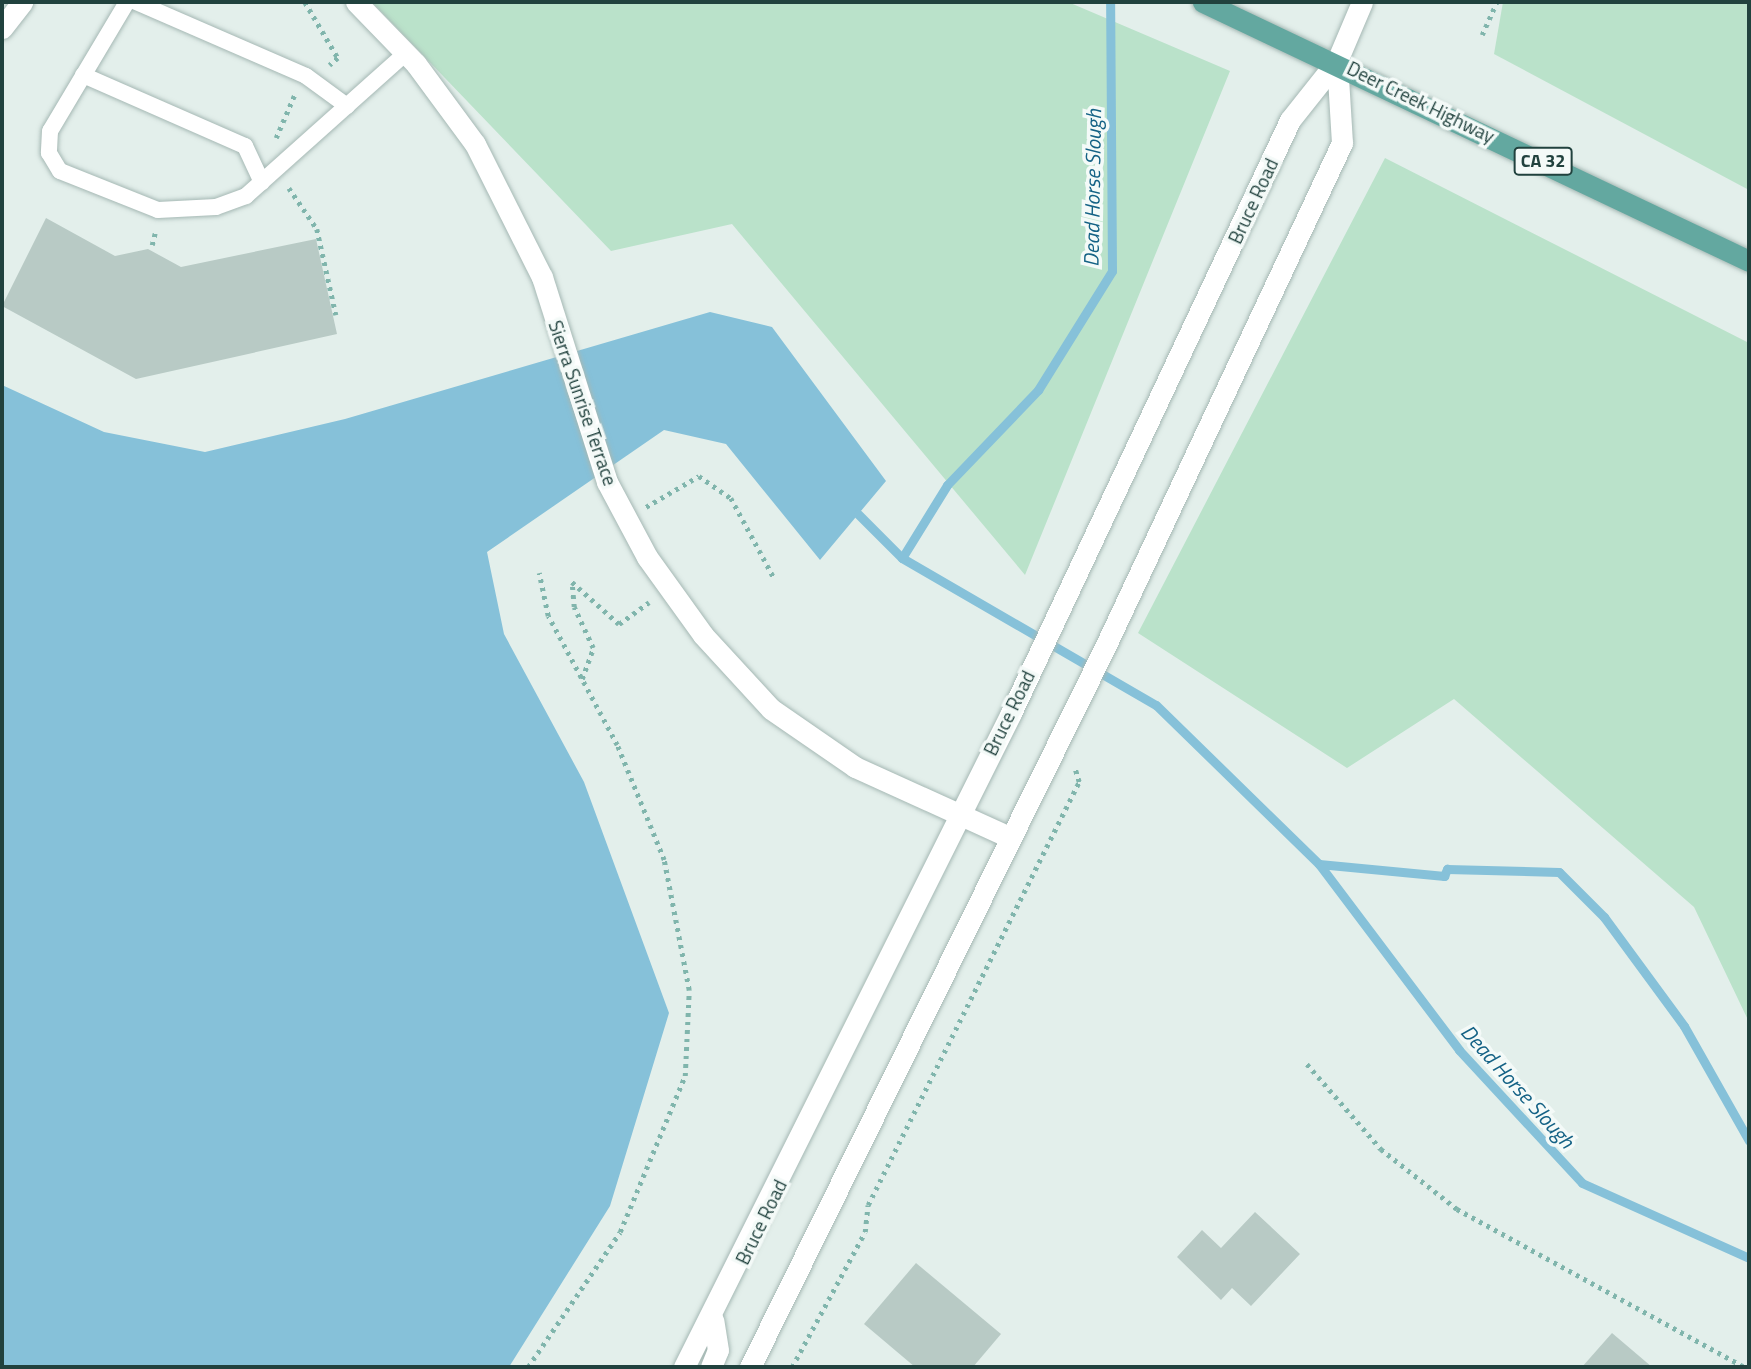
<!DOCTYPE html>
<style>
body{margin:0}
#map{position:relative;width:1751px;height:1369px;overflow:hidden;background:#e3efeb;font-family:"Titillium Web",sans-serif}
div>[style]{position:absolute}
.green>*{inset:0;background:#bae2ca}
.water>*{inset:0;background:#86c1d9}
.stream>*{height:9px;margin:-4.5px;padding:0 4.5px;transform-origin:4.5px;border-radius:4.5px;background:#86c1d9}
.building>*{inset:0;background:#b8cac5}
.path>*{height:4.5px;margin-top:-2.25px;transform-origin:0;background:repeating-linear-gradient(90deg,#80b5ac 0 3.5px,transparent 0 8.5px)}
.roads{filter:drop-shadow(0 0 2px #a5b8b4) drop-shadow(0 0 2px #a5b8b4)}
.lane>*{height:16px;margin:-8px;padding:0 8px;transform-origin:8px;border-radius:8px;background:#fff}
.street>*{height:21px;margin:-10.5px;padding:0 10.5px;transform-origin:10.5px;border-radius:10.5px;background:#fff}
.secondary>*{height:21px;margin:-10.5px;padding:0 10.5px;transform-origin:10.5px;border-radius:10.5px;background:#fff}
.primary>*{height:21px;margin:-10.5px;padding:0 10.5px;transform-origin:10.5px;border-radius:10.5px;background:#63a8a0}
span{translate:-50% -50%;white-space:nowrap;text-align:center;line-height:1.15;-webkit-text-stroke:7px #f4faf8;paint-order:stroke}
.shield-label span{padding:2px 5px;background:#f4faf8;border:2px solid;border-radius:5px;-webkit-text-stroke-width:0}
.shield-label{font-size:18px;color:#21423e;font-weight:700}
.street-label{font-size:19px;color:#21423e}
.water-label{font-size:21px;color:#146285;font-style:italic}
.frame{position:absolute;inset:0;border:4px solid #21423e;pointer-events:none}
</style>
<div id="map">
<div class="green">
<i style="clip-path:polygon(372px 2px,1068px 2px,1230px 71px,1025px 575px,732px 224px,611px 251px)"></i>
<i style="clip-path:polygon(1503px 2px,1749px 2px,1749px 190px,1494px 54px)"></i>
<i style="clip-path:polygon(1385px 158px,1749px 343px,1749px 1022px,1694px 907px,1454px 699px,1347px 768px,1138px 633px)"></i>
</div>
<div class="water">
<i style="clip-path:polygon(710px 312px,772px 327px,886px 481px,820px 560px,726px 444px,664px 430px,487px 552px,504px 634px,584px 782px,669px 1013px,610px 1206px,509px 1367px,2px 1367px,2px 385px,104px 432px,205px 452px,345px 419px)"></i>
</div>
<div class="stream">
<i style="left:858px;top:514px;width:62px;rotate:45deg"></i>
<i style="left:902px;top:558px;width:293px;rotate:30.1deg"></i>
<i style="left:1156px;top:705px;width:228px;rotate:44.3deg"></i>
<i style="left:1319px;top:864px;width:126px;rotate:5.5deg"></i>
<i style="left:1444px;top:876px;width:8px;rotate:-67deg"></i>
<i style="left:1447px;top:869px;width:112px;rotate:1.5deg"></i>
<i style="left:1559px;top:872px;width:64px;rotate:45deg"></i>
<i style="left:1604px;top:917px;width:135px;rotate:53.7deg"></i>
<i style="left:1684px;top:1026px;width:132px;rotate:60.5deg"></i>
<i style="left:902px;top:558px;width:86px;rotate:-58.3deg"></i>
<i style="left:947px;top:485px;width:132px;rotate:-46.2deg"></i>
<i style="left:1038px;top:390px;width:140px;rotate:-58.1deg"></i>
<i style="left:1112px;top:271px;width:269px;rotate:-90.4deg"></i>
<i style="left:1319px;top:864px;width:233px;rotate:53deg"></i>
<i style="left:1459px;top:1050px;width:181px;rotate:47.2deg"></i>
<i style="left:1582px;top:1183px;width:183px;rotate:24.2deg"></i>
</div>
<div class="building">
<i style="clip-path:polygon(46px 218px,115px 256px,148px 249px,181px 267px,316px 239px,337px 334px,136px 379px,2px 306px)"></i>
<i style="clip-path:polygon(1255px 1212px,1300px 1254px,1251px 1306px,1232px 1288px,1221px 1300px,1177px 1257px,1202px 1230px,1221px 1248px)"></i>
<i style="clip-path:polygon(916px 1263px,1001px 1334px,973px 1367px,915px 1367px,864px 1324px)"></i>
<i style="clip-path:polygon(1612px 1333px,1652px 1367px,1582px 1367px)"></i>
</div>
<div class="path">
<i style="left:305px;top:2px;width:65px;rotate:59.5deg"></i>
<i style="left:338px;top:58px;width:11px;rotate:139deg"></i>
<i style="left:1482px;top:35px;width:36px;rotate:-66deg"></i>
<i style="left:276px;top:138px;width:46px;rotate:-66.8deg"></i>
<i style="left:289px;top:188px;width:50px;rotate:55.7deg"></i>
<i style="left:317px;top:229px;width:88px;rotate:77.5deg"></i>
<i style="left:152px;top:245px;width:12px;rotate:-76deg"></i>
<i style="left:646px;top:507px;width:61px;rotate:-30.3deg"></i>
<i style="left:699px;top:476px;width:39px;rotate:35deg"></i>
<i style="left:731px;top:498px;width:89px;rotate:61.7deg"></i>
<i style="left:582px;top:679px;width:33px;rotate:-70deg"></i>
<i style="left:593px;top:648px;width:45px;rotate:-114.9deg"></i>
<i style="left:574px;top:607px;width:25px;rotate:-95deg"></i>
<i style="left:572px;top:582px;width:63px;rotate:41.8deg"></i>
<i style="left:619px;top:624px;width:37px;rotate:-36deg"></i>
<i style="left:1307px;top:1064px;width:113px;rotate:49deg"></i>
<i style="left:1381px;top:1149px;width:97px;rotate:38.3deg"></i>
<i style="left:1457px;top:1209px;width:328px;rotate:28.8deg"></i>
<i style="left:528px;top:1367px;width:163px;rotate:-55.7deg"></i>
<i style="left:620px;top:1232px;width:169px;rotate:-67.4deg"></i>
<i style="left:685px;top:1076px;width:86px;rotate:-87.3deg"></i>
<i style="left:689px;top:990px;width:132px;rotate:-100.9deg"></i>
<i style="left:664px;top:860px;width:124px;rotate:-112.2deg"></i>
<i style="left:617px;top:745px;width:146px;rotate:-118.1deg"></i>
<i style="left:548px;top:616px;width:44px;rotate:-101.8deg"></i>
<i style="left:792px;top:1367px;width:153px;rotate:-61.6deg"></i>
<i style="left:865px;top:1232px;width:27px;rotate:-84deg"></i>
<i style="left:868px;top:1205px;width:473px;rotate:-63.5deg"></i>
<i style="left:1079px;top:782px;width:14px;rotate:-107deg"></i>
</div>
<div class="roads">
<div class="lane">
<i style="left:127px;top:2px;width:150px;rotate:120.8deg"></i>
<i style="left:50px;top:131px;width:22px;rotate:93deg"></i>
<i style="left:49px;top:153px;width:21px;rotate:59deg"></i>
<i style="left:60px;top:171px;width:105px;rotate:21.7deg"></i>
<i style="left:158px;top:210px;width:58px;rotate:-3deg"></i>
<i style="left:216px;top:207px;width:32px;rotate:-20deg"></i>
<i style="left:246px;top:196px;width:215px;rotate:-41.8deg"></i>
<i style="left:136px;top:2px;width:185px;rotate:23.5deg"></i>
<i style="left:306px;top:76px;width:51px;rotate:36.2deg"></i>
<i style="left:83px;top:75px;width:177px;rotate:23.7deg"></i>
<i style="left:245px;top:146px;width:40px;rotate:65deg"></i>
</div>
<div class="street">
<i style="left:356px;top:2px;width:86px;rotate:45.9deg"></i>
<i style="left:416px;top:64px;width:99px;rotate:53.6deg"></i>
<i style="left:475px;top:144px;width:149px;rotate:63.3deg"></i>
<i style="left:542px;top:277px;width:215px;rotate:72.4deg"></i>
<i style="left:607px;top:482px;width:85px;rotate:61.9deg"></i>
<i style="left:647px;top:557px;width:96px;rotate:54.3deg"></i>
<i style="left:703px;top:635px;width:100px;rotate:47.4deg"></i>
<i style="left:771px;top:709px;width:102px;rotate:34.6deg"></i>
<i style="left:855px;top:767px;width:169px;rotate:24.4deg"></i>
<i style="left:2px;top:28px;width:33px;rotate:-52deg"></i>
</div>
<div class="secondary">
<i style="left:684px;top:1367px;width:731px;rotate:-63.43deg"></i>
<i style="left:1011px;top:713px;width:655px;rotate:-64.8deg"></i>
<i style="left:1290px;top:120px;width:75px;rotate:-51.5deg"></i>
<i style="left:1337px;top:61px;width:64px;rotate:-67deg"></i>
<i style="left:711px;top:1367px;width:18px;rotate:-68deg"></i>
<i style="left:718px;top:1350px;width:30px;rotate:-99deg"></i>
<i style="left:750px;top:1367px;width:803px;rotate:-63.75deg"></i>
<i style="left:1105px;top:647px;width:557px;rotate:-64.82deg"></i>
<i style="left:1342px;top:143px;width:82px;rotate:-93.5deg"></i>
</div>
<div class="primary">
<i style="left:1203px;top:2px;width:604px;rotate:25.38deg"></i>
</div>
</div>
<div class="shield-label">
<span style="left:1543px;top:161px">CA 32</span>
</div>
<div class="street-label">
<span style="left:1421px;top:102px;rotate:26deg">Deer Creek Highway</span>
<span style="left:1253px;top:201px;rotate:-65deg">Bruce Road</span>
<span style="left:583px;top:403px;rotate:71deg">Sierra Sunrise Terrace</span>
<span style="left:1009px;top:713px;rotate:-64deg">Bruce Road</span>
<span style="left:761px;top:1222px;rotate:-64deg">Bruce Road</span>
</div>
<div class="water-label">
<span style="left:1092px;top:188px;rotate:-89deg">Dead Horse Slough</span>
<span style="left:1518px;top:1086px;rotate:48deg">Dead Horse Slough</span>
</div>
<div class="frame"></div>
</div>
